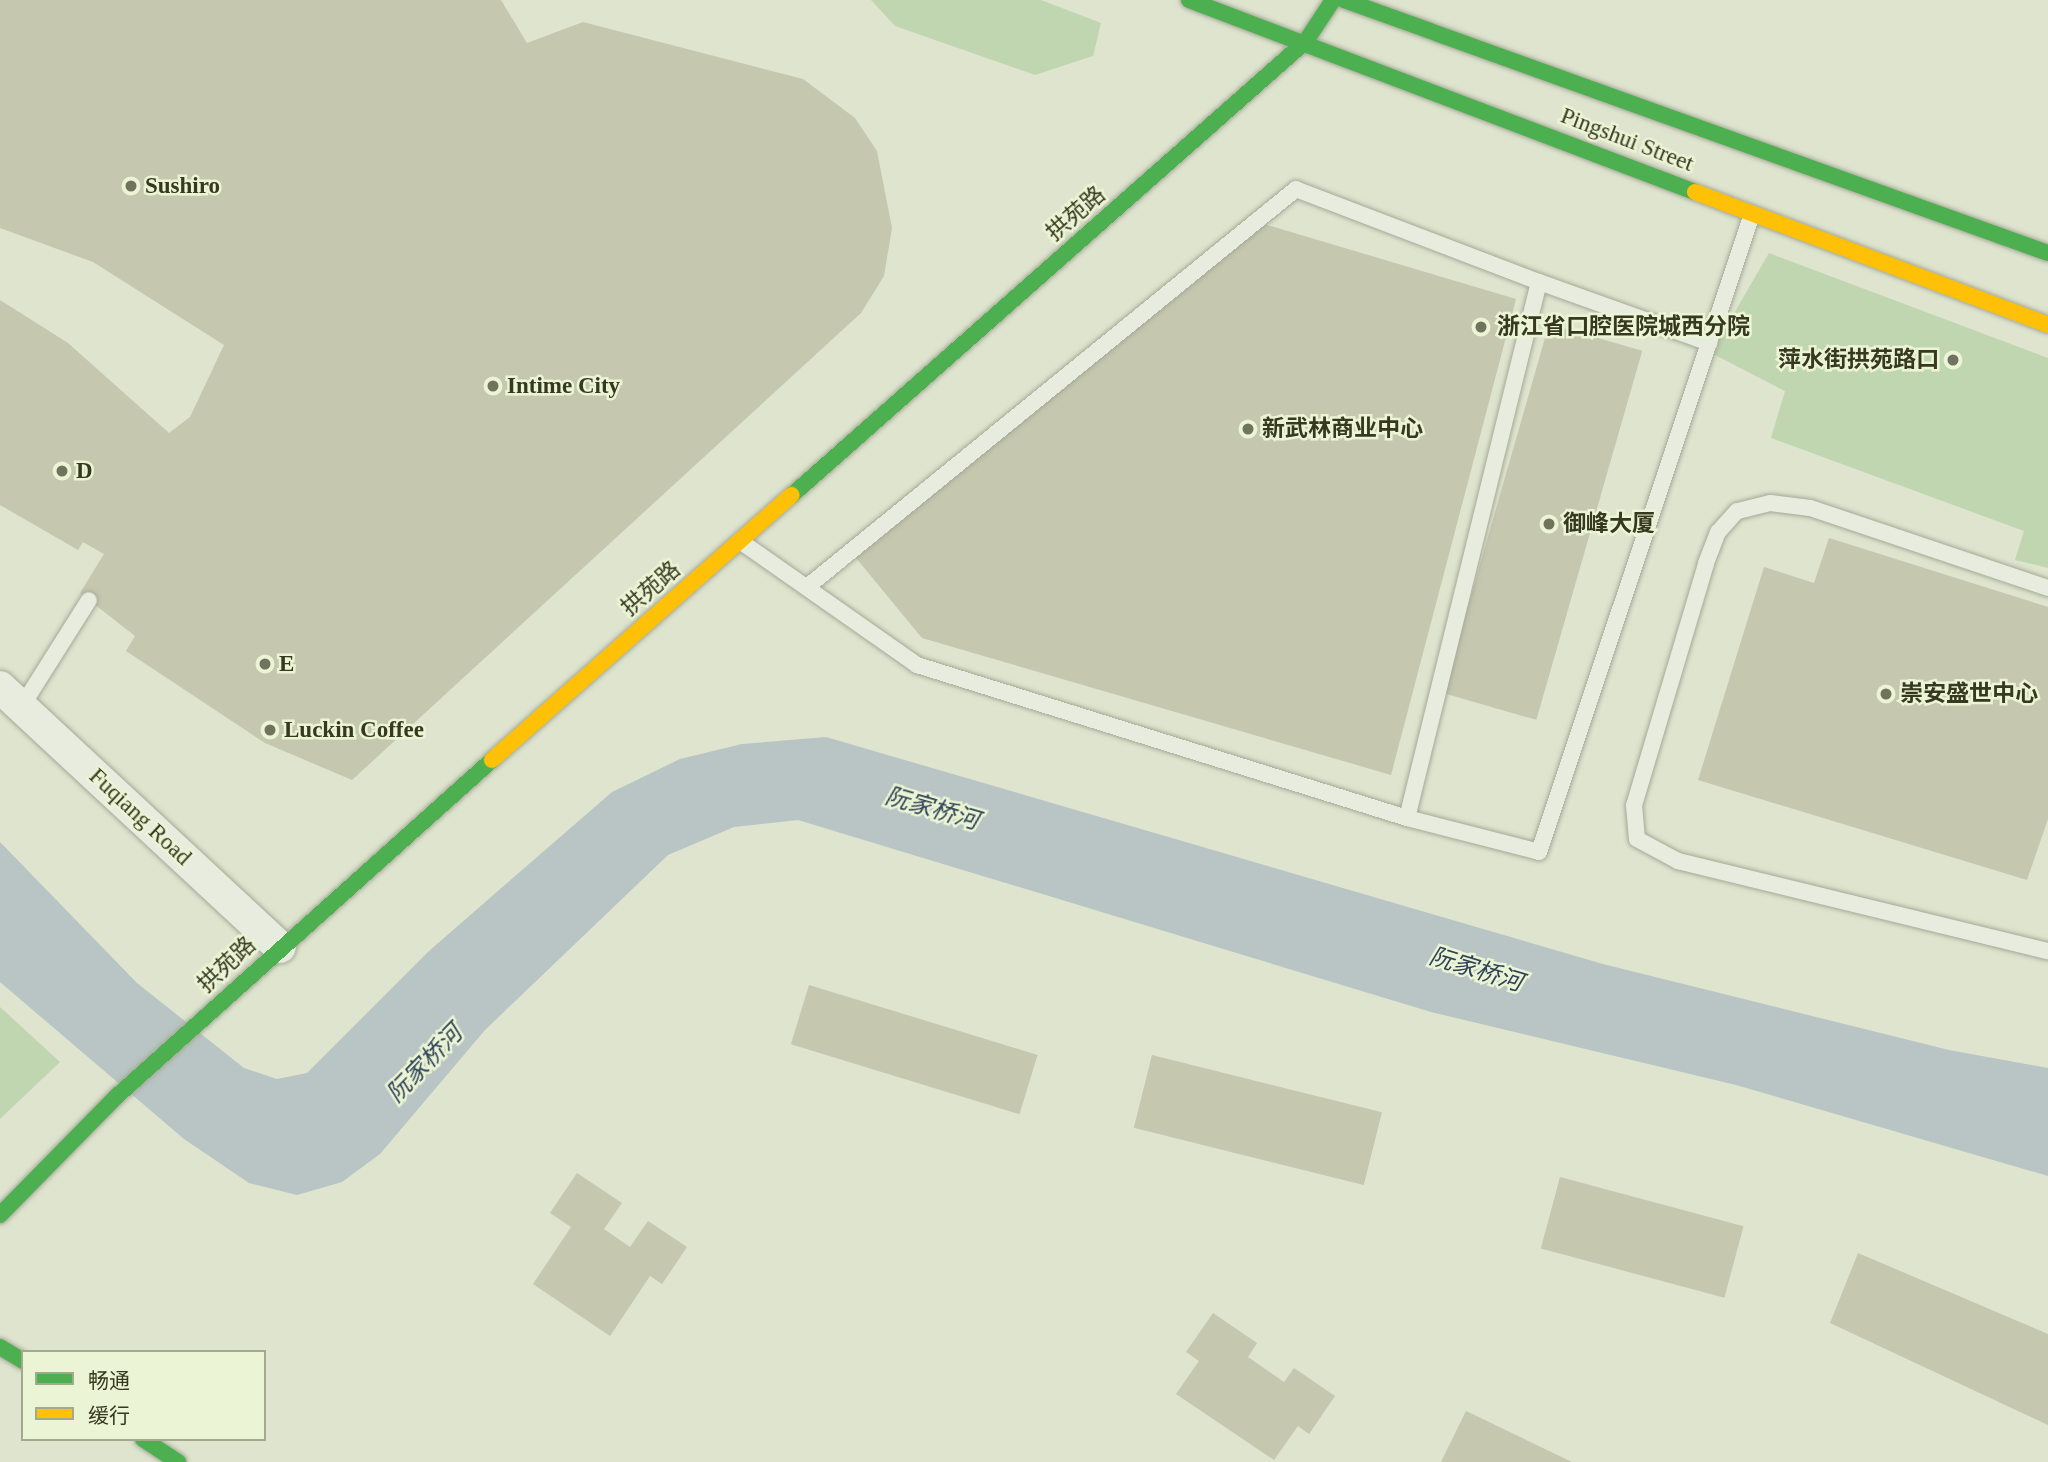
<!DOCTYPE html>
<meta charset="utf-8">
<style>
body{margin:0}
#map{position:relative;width:2048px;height:1462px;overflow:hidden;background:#dee4ce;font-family:"Times New Roman","Noto Sans SC",serif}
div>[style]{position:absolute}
.green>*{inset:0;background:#c0d6b1}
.water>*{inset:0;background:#b8c5c4}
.building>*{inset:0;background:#c5c7af;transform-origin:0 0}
.roads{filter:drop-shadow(0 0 2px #a5a997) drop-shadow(0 0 2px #a5a997)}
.lane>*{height:16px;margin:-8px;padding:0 8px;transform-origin:8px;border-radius:8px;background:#e8ecdf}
.street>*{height:32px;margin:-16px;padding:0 16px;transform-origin:16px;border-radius:16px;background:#e8ecdf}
.fast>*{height:16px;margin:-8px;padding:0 8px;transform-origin:8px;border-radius:8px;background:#4caf50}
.slow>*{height:16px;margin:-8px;padding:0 8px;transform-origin:8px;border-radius:8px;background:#ffc107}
.dots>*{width:19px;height:19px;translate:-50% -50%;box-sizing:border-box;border:4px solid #ebf4d4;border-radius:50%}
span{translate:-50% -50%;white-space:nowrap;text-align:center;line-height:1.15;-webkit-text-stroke:5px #ebf4d4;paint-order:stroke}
.street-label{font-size:23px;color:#36381f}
.poi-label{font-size:23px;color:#36381f;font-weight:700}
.left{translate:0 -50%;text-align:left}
.right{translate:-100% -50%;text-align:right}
.water-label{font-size:24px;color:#2f4257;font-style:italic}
.legend{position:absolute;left:21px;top:1350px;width:245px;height:91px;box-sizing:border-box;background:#ebf4d4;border:2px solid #a3a98c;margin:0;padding:9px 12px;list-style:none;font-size:21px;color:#36381f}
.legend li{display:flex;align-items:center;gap:14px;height:35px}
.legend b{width:35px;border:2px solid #a3a98c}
</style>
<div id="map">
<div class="green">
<i style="clip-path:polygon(871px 0,1041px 0,1101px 23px,1093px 56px,1035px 75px,895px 26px)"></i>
<i style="clip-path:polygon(1769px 253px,2048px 358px,2048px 568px,2015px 560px,2024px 531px,1771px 438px,1785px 391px,1711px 353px)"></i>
<i style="clip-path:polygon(0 1007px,60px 1062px,0 1119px)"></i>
</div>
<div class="water">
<i style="clip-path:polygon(826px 737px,1603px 964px,1949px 1050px,2048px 1068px,2048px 1176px,1736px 1085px,1431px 1012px,798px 820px,734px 827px,668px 855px,485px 1030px,380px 1154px,342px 1182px,297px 1195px,249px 1183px,184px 1139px,0 982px,0 842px,137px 983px,244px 1068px,277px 1079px,307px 1073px,429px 951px,612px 792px,680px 759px,742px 744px)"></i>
</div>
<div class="building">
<i style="clip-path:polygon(0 0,501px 0,527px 43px,583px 22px,803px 79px,855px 118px,877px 151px,892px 228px,884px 276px,861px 313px,352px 780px,265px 743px,126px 651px,135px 636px,80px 593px,104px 554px,83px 542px,78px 550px,0 505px,0 300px,68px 343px,169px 433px,190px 417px,224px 345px,93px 262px,0 228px)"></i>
<i style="clip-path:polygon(1264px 224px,1516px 299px,1391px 775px,922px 638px,856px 558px)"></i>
<i style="left:1549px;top:324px;width:97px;height:384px;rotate:16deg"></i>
<i style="clip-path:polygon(1829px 538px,2048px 607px,2048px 819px,2027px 880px,1698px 780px,1764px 567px,1814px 583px)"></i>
<i style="left:809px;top:985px;width:239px;height:62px;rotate:17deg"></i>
<i style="left:1152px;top:1055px;width:237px;height:75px;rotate:14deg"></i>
<i style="clip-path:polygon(577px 1173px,622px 1203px,604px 1229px,630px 1247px,648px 1221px,687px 1247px,662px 1284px,650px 1276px,610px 1336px,533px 1284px,571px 1227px,550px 1213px)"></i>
<i style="left:1560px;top:1177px;width:190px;height:74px;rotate:15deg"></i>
<i style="clip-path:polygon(1858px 1253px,2048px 1334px,2048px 1425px,1830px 1323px)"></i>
<i style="clip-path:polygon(1213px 1313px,1257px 1343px,1248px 1357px,1284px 1382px,1294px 1368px,1335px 1396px,1309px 1434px,1298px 1426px,1274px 1460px,1176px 1394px,1199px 1361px,1186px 1352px)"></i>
<i style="clip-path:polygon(1466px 1411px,1572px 1462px,1441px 1462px)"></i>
</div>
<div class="roads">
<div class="lane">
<i style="left:1539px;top:282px;width:181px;rotate:19.7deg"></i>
<i style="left:740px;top:541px;width:216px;rotate:35deg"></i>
<i style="left:917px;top:665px;width:513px;rotate:17.34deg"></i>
<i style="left:1407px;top:818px;width:552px;rotate:-76.17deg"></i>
<i style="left:1539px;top:282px;width:260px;rotate:-159.1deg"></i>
<i style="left:1296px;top:189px;width:630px;rotate:140.86deg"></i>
<i style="left:2048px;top:588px;width:251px;rotate:-161.4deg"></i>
<i style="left:1810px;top:508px;width:40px;rotate:-172.9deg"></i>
<i style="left:1770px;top:503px;width:34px;rotate:166deg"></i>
<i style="left:1737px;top:511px;width:28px;rotate:132deg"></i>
<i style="left:1718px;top:532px;width:34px;rotate:111deg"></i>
<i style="left:1706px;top:564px;width:252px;rotate:106.6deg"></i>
<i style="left:1634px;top:805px;width:34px;rotate:85deg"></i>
<i style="left:1637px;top:839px;width:47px;rotate:28.2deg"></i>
<i style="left:1678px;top:861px;width:381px;rotate:13.7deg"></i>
<i style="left:22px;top:706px;width:125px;rotate:-57.7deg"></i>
<i style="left:1407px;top:818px;width:136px;rotate:14.4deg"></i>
<i style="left:1539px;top:852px;width:673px;rotate:-71.54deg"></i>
</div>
<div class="street">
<i style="left:0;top:687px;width:382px;rotate:42.9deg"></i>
</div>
<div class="fast">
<i style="left:1189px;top:0;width:541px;rotate:20.78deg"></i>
<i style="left:1344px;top:0;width:748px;rotate:19.77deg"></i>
<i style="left:792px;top:495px;width:686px;rotate:-41.45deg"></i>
<i style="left:1306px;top:41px;width:49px;rotate:-56.6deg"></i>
<i style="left:0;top:1215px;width:167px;rotate:-45.5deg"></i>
<i style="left:117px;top:1096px;width:504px;rotate:-41.86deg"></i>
<i style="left:0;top:1347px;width:27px;rotate:31deg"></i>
<i style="left:143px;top:1439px;width:42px;rotate:33.3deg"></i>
</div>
<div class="slow">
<i style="left:1695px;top:192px;width:377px;rotate:20.6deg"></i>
<i style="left:492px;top:760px;width:400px;rotate:-41.5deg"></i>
</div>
</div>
<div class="dots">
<i style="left:131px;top:186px;background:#71745c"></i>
<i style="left:1481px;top:327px;background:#71745c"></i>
<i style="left:1953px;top:360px;background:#71745c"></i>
<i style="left:493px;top:386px;background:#71745c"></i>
<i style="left:1248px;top:429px;background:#71745c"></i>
<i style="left:62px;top:471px;background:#71745c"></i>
<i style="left:1549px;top:524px;background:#71745c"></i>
<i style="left:265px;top:664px;background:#71745c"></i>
<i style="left:1886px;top:694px;background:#71745c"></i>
<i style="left:270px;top:730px;background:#71745c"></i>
</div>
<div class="street-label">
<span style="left:1627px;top:140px;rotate:21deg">Pingshui Street</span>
<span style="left:1076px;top:214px;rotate:-41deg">拱苑路</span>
<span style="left:651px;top:589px;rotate:-41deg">拱苑路</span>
<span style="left:140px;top:817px;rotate:43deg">Fuqiang Road</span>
<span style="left:227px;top:965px;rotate:-43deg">拱苑路</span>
</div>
<div class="poi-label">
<span class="left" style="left:145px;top:186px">Sushiro</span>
<span class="left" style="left:1497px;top:327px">浙江省口腔医院城西分院</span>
<span class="right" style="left:1939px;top:360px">萍水街拱苑路口</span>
<span class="left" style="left:507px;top:386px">Intime City</span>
<span class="left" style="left:1262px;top:429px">新武林商业中心</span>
<span class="left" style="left:76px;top:471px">D</span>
<span class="left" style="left:1563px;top:524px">御峰大厦</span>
<span class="left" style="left:279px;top:664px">E</span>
<span class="left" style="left:1900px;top:694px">崇安盛世中心</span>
<span class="left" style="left:284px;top:730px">Luckin Coffee</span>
</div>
<div class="water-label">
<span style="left:932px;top:809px;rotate:16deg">阮家桥河</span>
<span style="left:1476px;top:970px;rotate:17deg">阮家桥河</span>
<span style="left:425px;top:1064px;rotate:-46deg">阮家桥河</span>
</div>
<ul class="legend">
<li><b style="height:9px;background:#4caf50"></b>畅通</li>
<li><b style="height:9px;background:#ffc107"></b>缓行</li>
</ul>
</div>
